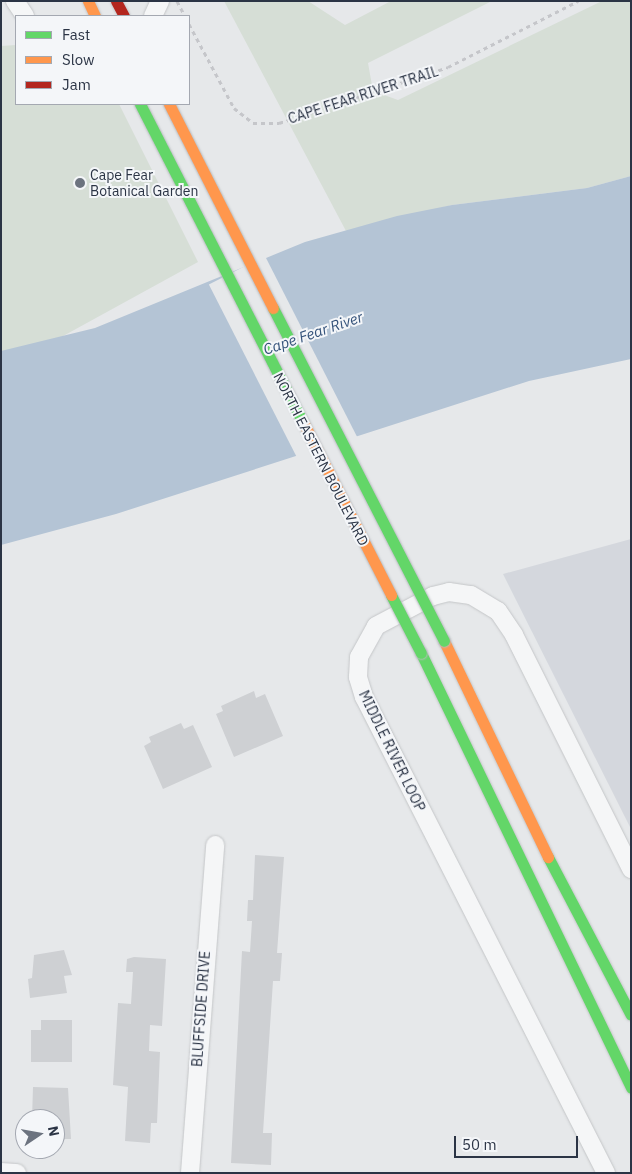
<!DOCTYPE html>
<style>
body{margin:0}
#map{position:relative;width:632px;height:1174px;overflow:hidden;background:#e6e8ea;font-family:"IBM Plex Sans",sans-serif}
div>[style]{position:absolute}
.built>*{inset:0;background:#d4d7dd}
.green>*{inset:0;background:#d6ded6}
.water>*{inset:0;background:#b4c4d5}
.pier>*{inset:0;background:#e6e8ea;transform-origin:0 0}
.building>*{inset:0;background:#ced0d3}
.path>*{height:3px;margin-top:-1.5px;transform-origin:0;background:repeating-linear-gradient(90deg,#c5c6ca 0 4px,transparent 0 8px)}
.roads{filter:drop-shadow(0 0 1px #c4c6c8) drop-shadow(0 0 1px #c4c6c8)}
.street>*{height:18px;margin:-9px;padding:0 9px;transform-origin:9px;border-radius:9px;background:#f5f6f7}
.fast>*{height:11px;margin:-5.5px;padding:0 5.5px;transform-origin:5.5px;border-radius:5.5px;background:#63d668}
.slow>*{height:11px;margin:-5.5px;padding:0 5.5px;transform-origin:5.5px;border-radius:5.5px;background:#ff974d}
.jam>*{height:11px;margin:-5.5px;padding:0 5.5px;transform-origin:5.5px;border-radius:5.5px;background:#b3261e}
.bridges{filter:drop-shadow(0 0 1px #b8bbbf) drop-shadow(0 0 1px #b8bbbf)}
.fast-bridge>*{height:11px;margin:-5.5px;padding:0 5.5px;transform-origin:5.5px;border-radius:5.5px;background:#63d668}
.slow-bridge>*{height:11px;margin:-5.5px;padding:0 5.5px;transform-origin:5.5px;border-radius:5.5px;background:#ff974d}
.dots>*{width:14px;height:14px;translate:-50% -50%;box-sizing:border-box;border:2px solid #f4f6f9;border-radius:50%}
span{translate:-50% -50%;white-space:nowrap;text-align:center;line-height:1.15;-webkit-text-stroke:4px #f4f6f9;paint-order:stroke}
.street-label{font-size:14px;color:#2b3445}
.poi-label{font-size:14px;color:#2b3445}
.left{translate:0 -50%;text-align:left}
.water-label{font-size:15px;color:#34527a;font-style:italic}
.frame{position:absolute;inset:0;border:2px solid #2b3445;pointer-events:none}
.legend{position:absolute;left:15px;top:15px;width:175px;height:90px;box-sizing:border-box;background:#f4f6f9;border:1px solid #a4a8b1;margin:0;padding:6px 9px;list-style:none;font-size:15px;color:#2b3445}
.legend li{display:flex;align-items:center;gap:10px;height:25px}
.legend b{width:25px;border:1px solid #a4a8b1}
.north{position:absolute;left:15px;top:1109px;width:50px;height:50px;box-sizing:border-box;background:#f4f6f9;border:1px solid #a4a8b1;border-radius:50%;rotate:78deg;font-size:14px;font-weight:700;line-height:20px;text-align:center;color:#2b3445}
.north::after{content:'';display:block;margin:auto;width:18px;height:22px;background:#6c737f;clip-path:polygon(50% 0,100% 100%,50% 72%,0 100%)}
.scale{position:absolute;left:454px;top:1136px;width:124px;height:22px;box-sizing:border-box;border:2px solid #2b3445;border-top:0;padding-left:6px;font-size:15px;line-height:18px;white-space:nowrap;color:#2b3445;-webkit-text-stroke:4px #f4f6f9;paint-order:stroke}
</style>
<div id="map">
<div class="built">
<i style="clip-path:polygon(631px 539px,631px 829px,503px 574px)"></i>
</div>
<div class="green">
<i style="clip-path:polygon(224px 1px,308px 1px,345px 25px,391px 1px,492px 1px,368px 63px,373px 91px,398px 100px,602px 1px,631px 1px,631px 176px,587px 188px,452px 205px,346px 231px)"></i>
<i style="clip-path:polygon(16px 45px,16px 104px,119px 104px,198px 262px,54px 341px,1px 353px,1px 46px)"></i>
</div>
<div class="water">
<i style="clip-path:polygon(631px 176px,631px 359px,529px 381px,116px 514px,1px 545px,1px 351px,95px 328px,305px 242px,397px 216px,452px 205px,587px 188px)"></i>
</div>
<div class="pier">
<i style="left:265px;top:256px;width:205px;height:63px;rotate:63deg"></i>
</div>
<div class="building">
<i style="clip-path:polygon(254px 691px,256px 698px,265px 694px,283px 736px,234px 757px,216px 714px,223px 711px,221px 706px)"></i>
<i style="clip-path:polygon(181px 723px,184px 729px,193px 725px,212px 767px,163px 789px,144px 746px,151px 742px,149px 737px)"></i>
<i style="clip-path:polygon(255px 855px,284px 857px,277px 953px,282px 953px,280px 981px,273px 981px,263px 1133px,272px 1133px,271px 1165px,231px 1163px,242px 951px,250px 952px,252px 921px,247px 921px,248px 900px,253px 900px)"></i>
<i style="clip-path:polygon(64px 950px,72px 975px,64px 976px,67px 993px,30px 998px,28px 979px,32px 978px,34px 955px)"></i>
<i style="clip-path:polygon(134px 957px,166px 959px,162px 1026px,150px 1025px,149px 1051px,160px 1052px,157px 1123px,151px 1123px,150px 1143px,125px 1141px,128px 1087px,113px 1085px,118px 1003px,131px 1004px,133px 972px,126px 972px,127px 959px)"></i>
<i style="clip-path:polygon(41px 1020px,72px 1020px,72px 1062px,31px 1062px,31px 1030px,41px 1030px)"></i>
<i style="clip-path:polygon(33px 1087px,68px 1088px,71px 1139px,55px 1139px,55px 1119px,32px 1119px)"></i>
</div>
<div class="path">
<i style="left:177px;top:1px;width:17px;rotate:62deg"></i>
<i style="left:189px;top:24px;width:95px;rotate:61.8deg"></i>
<i style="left:234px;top:108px;width:24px;rotate:38deg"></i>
<i style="left:253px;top:123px;width:26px"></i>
<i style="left:279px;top:123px;width:178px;rotate:-18.3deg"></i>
<i style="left:448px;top:67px;width:146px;rotate:-26.9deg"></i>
</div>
<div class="roads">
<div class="street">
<i style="left:15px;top:1px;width:18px;rotate:56deg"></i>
<i style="left:153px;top:16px;width:17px;rotate:-65deg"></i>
<i style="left:1px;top:1172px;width:16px;rotate:4deg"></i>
<i style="left:190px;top:1173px;width:329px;rotate:-85.6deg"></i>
<i style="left:606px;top:1173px;width:534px;rotate:-116.95deg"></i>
<i style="left:364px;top:697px;width:21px;rotate:-107deg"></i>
<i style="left:358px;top:677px;width:20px;rotate:-87deg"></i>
<i style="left:359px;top:657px;width:35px;rotate:-61deg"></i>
<i style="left:376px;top:626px;width:64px;rotate:-27.8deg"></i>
<i style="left:433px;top:596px;width:16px;rotate:-14deg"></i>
<i style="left:449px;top:592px;width:22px;rotate:8deg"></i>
<i style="left:471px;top:595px;width:31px;rotate:31deg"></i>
<i style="left:498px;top:611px;width:29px;rotate:56deg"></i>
<i style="left:514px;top:635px;width:262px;rotate:63.4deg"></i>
</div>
<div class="fast">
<i style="left:421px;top:653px;width:483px;rotate:64.2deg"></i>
<i style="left:548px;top:857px;width:178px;rotate:62.3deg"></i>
</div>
<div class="slow">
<i style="left:88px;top:1px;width:17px;rotate:65deg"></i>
<i style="left:444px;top:641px;width:240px;rotate:64.3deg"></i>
</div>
<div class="jam">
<i style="left:116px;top:1px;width:17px;rotate:62deg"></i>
</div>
</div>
<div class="bridges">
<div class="fast-bridge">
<i style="left:140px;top:104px;width:360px;rotate:62.9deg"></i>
<i style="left:273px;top:308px;width:374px;rotate:62.8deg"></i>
<i style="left:391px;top:595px;width:65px;rotate:62.7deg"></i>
</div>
<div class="slow-bridge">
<i style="left:169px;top:104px;width:229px;rotate:63deg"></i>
<i style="left:304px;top:424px;width:192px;rotate:63deg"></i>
</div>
</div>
<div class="dots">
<i style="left:80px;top:183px;background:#6c737f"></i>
</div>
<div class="street-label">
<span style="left:363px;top:95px;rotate:-18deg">CAPE FEAR RIVER TRAIL</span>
<span style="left:321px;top:459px;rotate:63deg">NORTH EASTERN BOULEVARD</span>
<span style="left:392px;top:751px;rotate:64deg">MIDDLE RIVER LOOP</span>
<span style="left:201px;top:1009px;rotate:-86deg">BLUFFSIDE DRIVE</span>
</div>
<div class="poi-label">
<span class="left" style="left:90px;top:183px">Cape Fear<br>Botanical Garden</span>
</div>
<div class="water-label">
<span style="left:313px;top:333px;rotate:-19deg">Cape Fear River</span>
</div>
<div class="frame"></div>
<ul class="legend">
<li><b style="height:6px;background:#63d668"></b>Fast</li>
<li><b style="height:6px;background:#ff974d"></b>Slow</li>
<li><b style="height:6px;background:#b3261e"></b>Jam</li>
</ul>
<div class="north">N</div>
<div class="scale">50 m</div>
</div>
